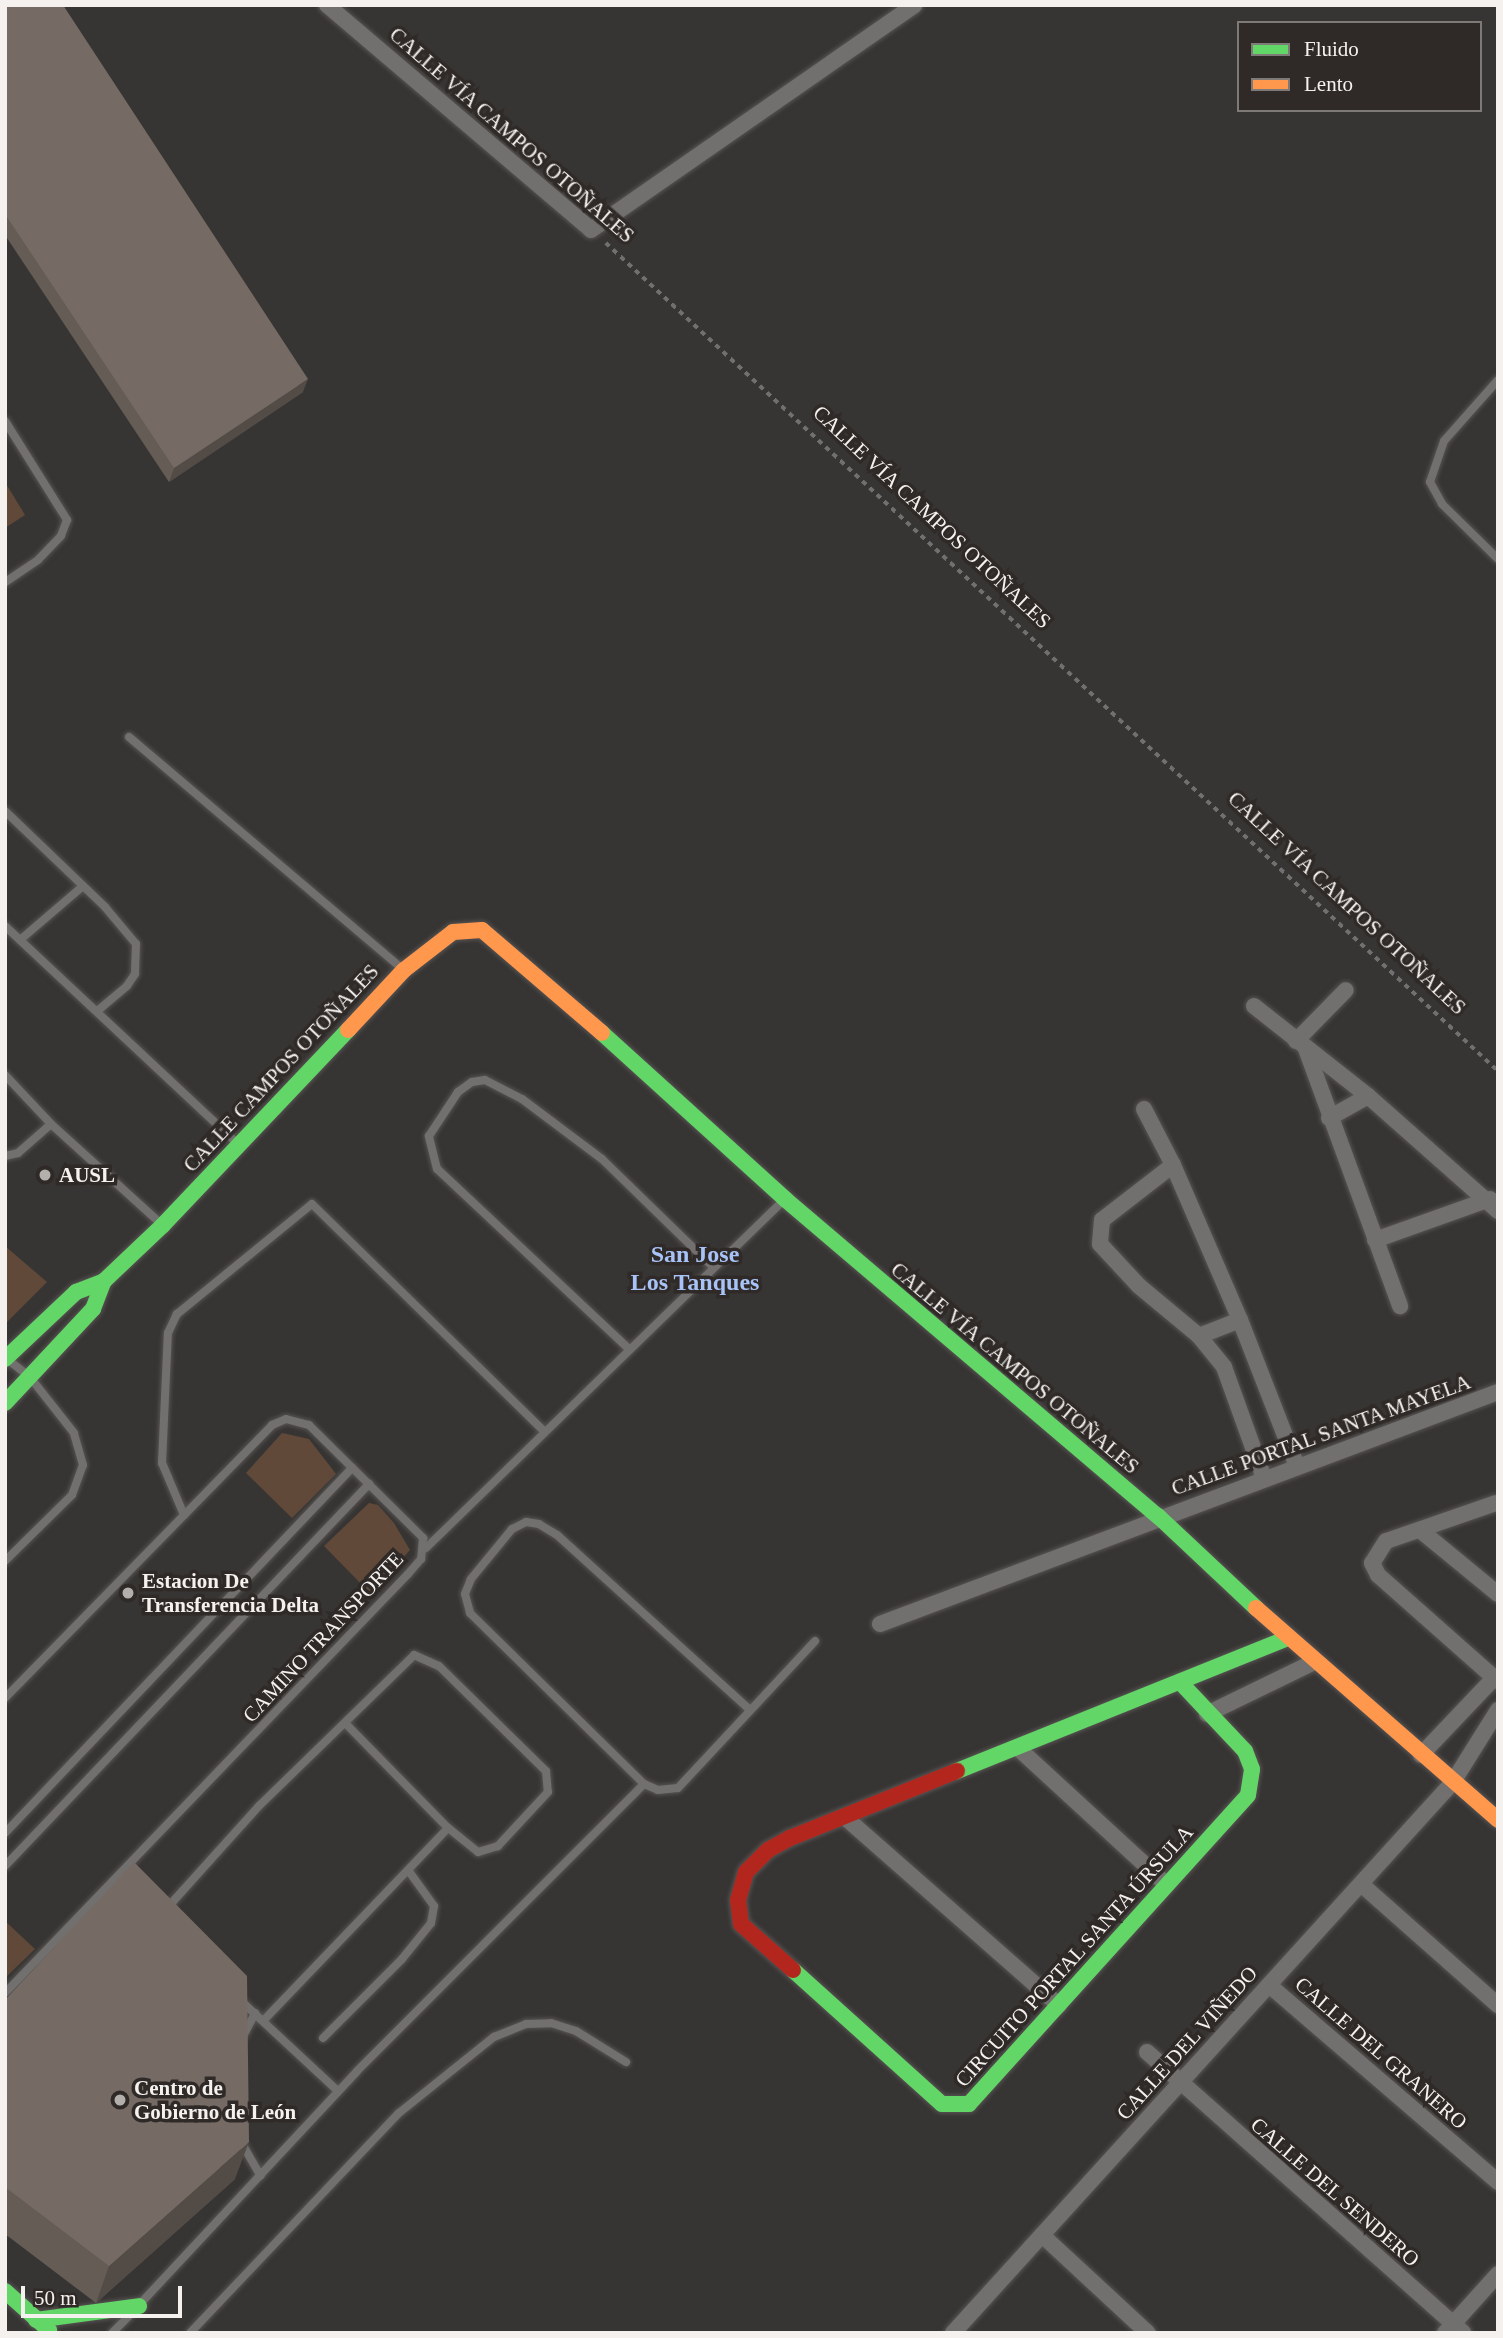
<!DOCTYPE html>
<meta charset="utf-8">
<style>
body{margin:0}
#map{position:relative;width:1503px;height:2338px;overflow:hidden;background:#373533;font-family:"Times New Roman",serif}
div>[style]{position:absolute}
.green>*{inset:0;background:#61493a}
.path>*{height:3.5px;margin-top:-1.75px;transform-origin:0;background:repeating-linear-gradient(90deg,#72706e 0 5px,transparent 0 10px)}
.roads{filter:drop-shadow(0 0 2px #565352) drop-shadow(0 0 2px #565352)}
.lane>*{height:8px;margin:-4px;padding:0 4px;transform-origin:4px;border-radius:4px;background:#72706e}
.street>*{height:16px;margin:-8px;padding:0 8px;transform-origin:8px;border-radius:8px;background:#72706e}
.fast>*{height:16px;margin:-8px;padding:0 8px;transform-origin:8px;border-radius:8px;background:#63d668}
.slow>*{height:16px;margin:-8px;padding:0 8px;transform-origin:8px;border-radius:8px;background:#ff974d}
.jam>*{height:16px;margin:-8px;padding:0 8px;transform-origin:8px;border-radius:8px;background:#b3261e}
.wall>*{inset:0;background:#655c56}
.shaded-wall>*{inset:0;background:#524b46}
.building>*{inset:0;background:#756b64}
.dots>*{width:19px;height:19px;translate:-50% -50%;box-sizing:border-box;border:4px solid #2f2a27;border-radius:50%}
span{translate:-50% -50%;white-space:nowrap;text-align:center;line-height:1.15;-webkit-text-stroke:7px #2f2a27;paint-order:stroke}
.street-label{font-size:21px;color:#f4f1ef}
.poi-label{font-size:21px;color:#f4f1ef;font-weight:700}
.left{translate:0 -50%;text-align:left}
.quarter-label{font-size:24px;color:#a7c3f7;font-weight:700}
.frame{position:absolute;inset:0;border:7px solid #f4f1ef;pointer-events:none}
.legend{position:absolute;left:1237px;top:21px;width:245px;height:91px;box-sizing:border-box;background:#2f2a27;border:2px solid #7e7a77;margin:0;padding:9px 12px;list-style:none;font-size:21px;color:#f4f1ef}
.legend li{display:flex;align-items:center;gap:14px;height:35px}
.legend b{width:35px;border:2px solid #7e7a77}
.scale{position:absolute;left:21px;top:2286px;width:161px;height:32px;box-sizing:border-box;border:4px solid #f4f1ef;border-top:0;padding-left:9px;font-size:21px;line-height:24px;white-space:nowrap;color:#f4f1ef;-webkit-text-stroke:5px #2f2a27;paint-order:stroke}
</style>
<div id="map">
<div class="green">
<i style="clip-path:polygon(5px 482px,25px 515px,5px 528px)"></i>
<i style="clip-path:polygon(5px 1246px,47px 1282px,5px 1324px)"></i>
<i style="clip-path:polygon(282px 1433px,309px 1439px,336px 1474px,292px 1518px,246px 1473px)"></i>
<i style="clip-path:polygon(369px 1503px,378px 1505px,394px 1523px,410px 1550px,370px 1593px,324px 1546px)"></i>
<i style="clip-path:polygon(5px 1921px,35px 1949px,5px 1978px)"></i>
</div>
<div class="path">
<i style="left:606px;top:243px;width:1217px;rotate:42.87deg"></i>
</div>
<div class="roads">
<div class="lane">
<i style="left:1498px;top:380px;width:81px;rotate:131.5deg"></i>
<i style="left:1444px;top:441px;width:43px;rotate:108.9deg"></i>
<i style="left:1430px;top:482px;width:25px;rotate:61deg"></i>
<i style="left:1442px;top:504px;width:78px;rotate:44.5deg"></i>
<i style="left:5px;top:421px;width:117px;rotate:57.9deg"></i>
<i style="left:67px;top:520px;width:17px;rotate:111deg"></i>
<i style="left:61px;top:536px;width:33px;rotate:134deg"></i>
<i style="left:38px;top:560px;width:40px;rotate:146deg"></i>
<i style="left:129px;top:737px;width:357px;rotate:40.3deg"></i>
<i style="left:5px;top:811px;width:139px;rotate:43.8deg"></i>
<i style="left:105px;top:907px;width:48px;rotate:50deg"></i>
<i style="left:136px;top:944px;width:30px;rotate:92deg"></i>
<i style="left:135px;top:974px;width:14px;rotate:124deg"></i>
<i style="left:127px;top:986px;width:39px;rotate:140deg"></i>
<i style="left:5px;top:926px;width:319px;rotate:43.1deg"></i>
<i style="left:20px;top:940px;width:83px;rotate:-40.6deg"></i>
<i style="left:5px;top:1075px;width:67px;rotate:46.8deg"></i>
<i style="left:51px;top:1124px;width:147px;rotate:42.2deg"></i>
<i style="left:5px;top:1156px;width:13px;rotate:-13deg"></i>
<i style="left:18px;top:1153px;width:44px;rotate:-41.3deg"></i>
<i style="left:629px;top:1349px;width:263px;rotate:-136.8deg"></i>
<i style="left:437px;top:1169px;width:34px;rotate:-104deg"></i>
<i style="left:429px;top:1136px;width:53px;rotate:-56.6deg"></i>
<i style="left:458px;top:1092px;width:17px;rotate:-36deg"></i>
<i style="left:472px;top:1082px;width:13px;rotate:-9deg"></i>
<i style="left:485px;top:1080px;width:42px;rotate:27.2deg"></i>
<i style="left:522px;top:1099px;width:100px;rotate:36.9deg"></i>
<i style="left:602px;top:1159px;width:155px;rotate:44.2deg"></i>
<i style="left:184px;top:1515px;width:56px;rotate:-112.9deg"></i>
<i style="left:162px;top:1463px;width:130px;rotate:-87.4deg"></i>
<i style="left:168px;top:1333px;width:21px;rotate:-65deg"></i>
<i style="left:177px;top:1314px;width:174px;rotate:-39.2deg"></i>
<i style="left:312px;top:1204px;width:325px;rotate:44.4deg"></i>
<i style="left:426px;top:1548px;width:498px;rotate:-44.2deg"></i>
<i style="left:5px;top:1561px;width:94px;rotate:-44.6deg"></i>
<i style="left:72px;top:1495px;width:32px;rotate:-70deg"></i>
<i style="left:83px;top:1465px;width:33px;rotate:-106deg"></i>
<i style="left:74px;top:1433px;width:71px;rotate:-128.2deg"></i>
<i style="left:30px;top:1377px;width:29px;rotate:-142deg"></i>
<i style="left:5px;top:1698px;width:382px;rotate:-45.6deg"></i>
<i style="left:272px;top:1425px;width:15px;rotate:-23deg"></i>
<i style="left:286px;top:1419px;width:24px;rotate:15deg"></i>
<i style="left:309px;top:1425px;width:161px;rotate:44.7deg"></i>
<i style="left:423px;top:1538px;width:21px;rotate:95deg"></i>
<i style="left:421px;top:1559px;width:20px;rotate:131deg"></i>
<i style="left:408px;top:1574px;width:581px;rotate:133.88deg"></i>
<i style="left:749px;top:1709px;width:259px;rotate:-137.8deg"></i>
<i style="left:557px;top:1535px;width:21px;rotate:-149deg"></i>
<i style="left:539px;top:1524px;width:13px;rotate:-171deg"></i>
<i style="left:526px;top:1522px;width:16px;rotate:153deg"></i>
<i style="left:512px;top:1529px;width:65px;rotate:129.4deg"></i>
<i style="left:471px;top:1579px;width:16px;rotate:112deg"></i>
<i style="left:465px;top:1594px;width:20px;rotate:75deg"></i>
<i style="left:470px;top:1613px;width:244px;rotate:44.5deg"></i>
<i style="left:644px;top:1784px;width:15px;rotate:23deg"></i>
<i style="left:658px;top:1790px;width:20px;rotate:-6deg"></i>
<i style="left:678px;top:1788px;width:201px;rotate:-47deg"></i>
<i style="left:5px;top:1833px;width:504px;rotate:-46.45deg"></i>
<i style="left:5px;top:1866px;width:528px;rotate:-46.38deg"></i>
<i style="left:168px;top:1907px;width:137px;rotate:-48deg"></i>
<i style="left:260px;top:1805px;width:215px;rotate:-44.2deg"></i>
<i style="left:414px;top:1655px;width:27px;rotate:24deg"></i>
<i style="left:439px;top:1666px;width:150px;rotate:44.5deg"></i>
<i style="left:546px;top:1771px;width:21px;rotate:85deg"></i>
<i style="left:548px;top:1792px;width:74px;rotate:132.8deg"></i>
<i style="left:498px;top:1846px;width:21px;rotate:163deg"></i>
<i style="left:478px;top:1852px;width:38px;rotate:-141deg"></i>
<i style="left:448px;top:1828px;width:146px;rotate:-134.4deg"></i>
<i style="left:241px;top:2001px;width:132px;rotate:42.9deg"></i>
<i style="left:263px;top:2021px;width:267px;rotate:-46.2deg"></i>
<i style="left:243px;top:2036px;width:26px;rotate:-62deg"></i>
<i style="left:323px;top:2038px;width:112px;rotate:-45deg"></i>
<i style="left:402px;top:1959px;width:46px;rotate:-51.1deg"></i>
<i style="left:431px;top:1923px;width:17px;rotate:-80deg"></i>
<i style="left:434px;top:1906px;width:44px;rotate:-125.8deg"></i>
<i style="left:241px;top:2142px;width:39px;rotate:60deg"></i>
<i style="left:140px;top:2304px;width:318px;rotate:-47deg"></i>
<i style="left:357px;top:2071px;width:406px;rotate:-45deg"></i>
<i style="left:112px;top:2333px;width:24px;rotate:-45deg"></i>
<i style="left:190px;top:2333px;width:303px;rotate:-46.5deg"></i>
<i style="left:399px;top:2113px;width:122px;rotate:-38.7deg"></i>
<i style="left:494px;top:2037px;width:35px;rotate:-22deg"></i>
<i style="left:526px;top:2024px;width:25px;rotate:-2deg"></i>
<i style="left:551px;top:2023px;width:26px;rotate:18deg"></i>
<i style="left:576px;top:2031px;width:59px;rotate:31.8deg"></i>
</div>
<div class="street">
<i style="left:327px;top:5px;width:347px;rotate:40.4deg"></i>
<i style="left:591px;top:230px;width:394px;rotate:-34.8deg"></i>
<i style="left:1254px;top:1006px;width:145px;rotate:38.3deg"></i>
<i style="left:1368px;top:1096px;width:174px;rotate:41.5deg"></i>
<i style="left:1296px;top:1041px;width:71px;rotate:-45.6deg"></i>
<i style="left:1306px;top:1049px;width:274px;rotate:69.9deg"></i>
<i style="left:1144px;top:1109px;width:63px;rotate:62.6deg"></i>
<i style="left:1173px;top:1165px;width:169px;rotate:66.6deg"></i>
<i style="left:1240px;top:1320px;width:157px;rotate:68.7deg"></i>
<i style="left:1329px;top:1118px;width:45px;rotate:-29.4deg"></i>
<i style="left:1173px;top:1165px;width:90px;rotate:142.2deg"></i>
<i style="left:1102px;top:1220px;width:24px;rotate:95deg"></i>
<i style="left:1100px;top:1244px;width:57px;rotate:47.1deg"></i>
<i style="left:1139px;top:1286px;width:78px;rotate:39.8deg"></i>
<i style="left:1199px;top:1336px;width:40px;rotate:51deg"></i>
<i style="left:1224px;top:1367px;width:118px;rotate:70.2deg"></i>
<i style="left:1375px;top:1240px;width:122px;rotate:-19.6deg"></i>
<i style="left:1199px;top:1336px;width:44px;rotate:-21.3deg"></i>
<i style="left:1496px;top:1503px;width:116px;rotate:160.9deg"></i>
<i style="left:1386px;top:1541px;width:26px;rotate:122deg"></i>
<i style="left:1372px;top:1563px;width:13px;rotate:63deg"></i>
<i style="left:1378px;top:1575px;width:160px;rotate:41.5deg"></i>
<i style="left:1420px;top:1530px;width:101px;rotate:39.4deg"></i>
<i style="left:880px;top:1624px;width:660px;rotate:-20.58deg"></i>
<i style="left:1207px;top:1714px;width:119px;rotate:-25.9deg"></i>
<i style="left:1018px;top:1748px;width:202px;rotate:42.6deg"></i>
<i style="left:1421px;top:1755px;width:106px;rotate:-46.5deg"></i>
<i style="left:847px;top:1819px;width:282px;rotate:41.3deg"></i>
<i style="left:1361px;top:1884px;width:183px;rotate:41.5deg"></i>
<i style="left:1269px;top:1985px;width:302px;rotate:40.7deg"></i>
<i style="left:1147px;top:2052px;width:423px;rotate:41.6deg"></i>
<i style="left:1042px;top:2235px;width:144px;rotate:42.8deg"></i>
<i style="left:953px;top:2333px;width:744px;rotate:-47.78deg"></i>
<i style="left:1453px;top:1782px;width:85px;rotate:-58deg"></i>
<i style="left:1445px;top:2333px;width:79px;rotate:-48.1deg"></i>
</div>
<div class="fast">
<i style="left:602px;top:1033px;width:247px;rotate:42.2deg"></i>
<i style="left:785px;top:1199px;width:490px;rotate:40.4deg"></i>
<i style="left:1158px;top:1516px;width:134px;rotate:43.2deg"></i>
<i style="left:5px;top:1359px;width:98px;rotate:-43.3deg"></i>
<i style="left:76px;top:1292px;width:30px;rotate:-21deg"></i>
<i style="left:104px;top:1281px;width:81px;rotate:-43.5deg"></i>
<i style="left:163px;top:1225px;width:269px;rotate:-46.5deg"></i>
<i style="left:5px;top:1403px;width:129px;rotate:-46.9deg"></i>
<i style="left:93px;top:1309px;width:30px;rotate:-69deg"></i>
<i style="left:957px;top:1771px;width:357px;rotate:-21.9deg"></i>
<i style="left:793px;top:1970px;width:200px;rotate:42deg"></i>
<i style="left:942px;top:2104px;width:27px"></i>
<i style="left:969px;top:2104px;width:416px;rotate:-47.9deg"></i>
<i style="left:1248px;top:1795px;width:26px;rotate:-81deg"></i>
<i style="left:1252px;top:1769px;width:19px;rotate:-111deg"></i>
<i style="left:1245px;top:1751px;width:95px;rotate:-133.3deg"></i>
<i style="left:5px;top:2291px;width:59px;rotate:41.6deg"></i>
<i style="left:36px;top:2320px;width:104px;rotate:-7.7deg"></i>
</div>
<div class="slow">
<i style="left:348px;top:1030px;width:82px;rotate:-47deg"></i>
<i style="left:404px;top:970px;width:62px;rotate:-37.8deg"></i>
<i style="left:453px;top:932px;width:29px;rotate:-4deg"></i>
<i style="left:482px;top:930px;width:158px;rotate:40.6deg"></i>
<i style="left:1256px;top:1608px;width:322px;rotate:41.2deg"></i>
</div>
<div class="jam">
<i style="left:793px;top:1970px;width:69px;rotate:-138.5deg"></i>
<i style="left:741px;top:1924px;width:24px;rotate:-97deg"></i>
<i style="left:738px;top:1900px;width:29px;rotate:-74deg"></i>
<i style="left:746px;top:1872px;width:31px;rotate:-45deg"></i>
<i style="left:768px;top:1850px;width:25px;rotate:-29deg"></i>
<i style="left:790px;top:1838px;width:180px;rotate:-21.9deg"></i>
</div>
</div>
<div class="wall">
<i style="clip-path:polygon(5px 5px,303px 392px,169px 482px,5px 235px)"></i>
<i style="clip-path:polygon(5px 2000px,235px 2179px,96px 2303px,5px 2234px)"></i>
</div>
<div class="shaded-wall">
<i style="clip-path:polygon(308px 379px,303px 392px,169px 482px,174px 468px)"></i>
<i style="clip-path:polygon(249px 2142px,235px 2179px,96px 2303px,109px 2266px)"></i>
</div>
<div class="building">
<i style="clip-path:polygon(5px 5px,63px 5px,308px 379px,174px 468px,5px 214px)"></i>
<i style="clip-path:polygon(134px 1862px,247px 1976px,249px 2142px,109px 2266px,5px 2187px,5px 2000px)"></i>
</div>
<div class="dots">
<i style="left:45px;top:1175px;background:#b2afad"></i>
<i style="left:128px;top:1593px;background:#b2afad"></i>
<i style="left:120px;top:2100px;background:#b2afad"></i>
</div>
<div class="street-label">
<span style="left:512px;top:135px;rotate:41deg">CALLE VÍA CAMPOS OTOÑALES</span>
<span style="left:932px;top:517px;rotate:43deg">CALLE VÍA CAMPOS OTOÑALES</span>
<span style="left:1347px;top:903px;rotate:43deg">CALLE VÍA CAMPOS OTOÑALES</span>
<span style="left:281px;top:1068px;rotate:-47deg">CALLE CAMPOS OTOÑALES</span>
<span style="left:1015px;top:1368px;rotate:40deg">CALLE VÍA CAMPOS OTOÑALES</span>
<span style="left:1321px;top:1435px;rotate:-20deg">CALLE PORTAL SANTA MAYELA</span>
<span style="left:323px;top:1637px;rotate:-47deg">CAMINO TRANSPORTE</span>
<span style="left:1074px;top:1956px;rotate:-48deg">CIRCUITO PORTAL SANTA ÚRSULA</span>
<span style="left:1187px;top:2043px;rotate:-48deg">CALLE DEL VIÑEDO</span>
<span style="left:1381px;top:2053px;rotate:41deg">CALLE DEL GRANERO</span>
<span style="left:1335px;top:2192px;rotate:41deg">CALLE DEL SENDERO</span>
</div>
<div class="poi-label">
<span class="left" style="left:59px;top:1175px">AUSL</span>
<span class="left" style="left:142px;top:1593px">Estacion De<br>Transferencia Delta</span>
<span class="left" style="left:134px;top:2100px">Centro de<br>Gobierno de León</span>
</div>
<div class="quarter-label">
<span style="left:695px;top:1269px">San Jose<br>Los Tanques</span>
</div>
<div class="frame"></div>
<ul class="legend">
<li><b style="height:9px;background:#63d668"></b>Fluido</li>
<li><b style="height:9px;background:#ff974d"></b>Lento</li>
</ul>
<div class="scale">50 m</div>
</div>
